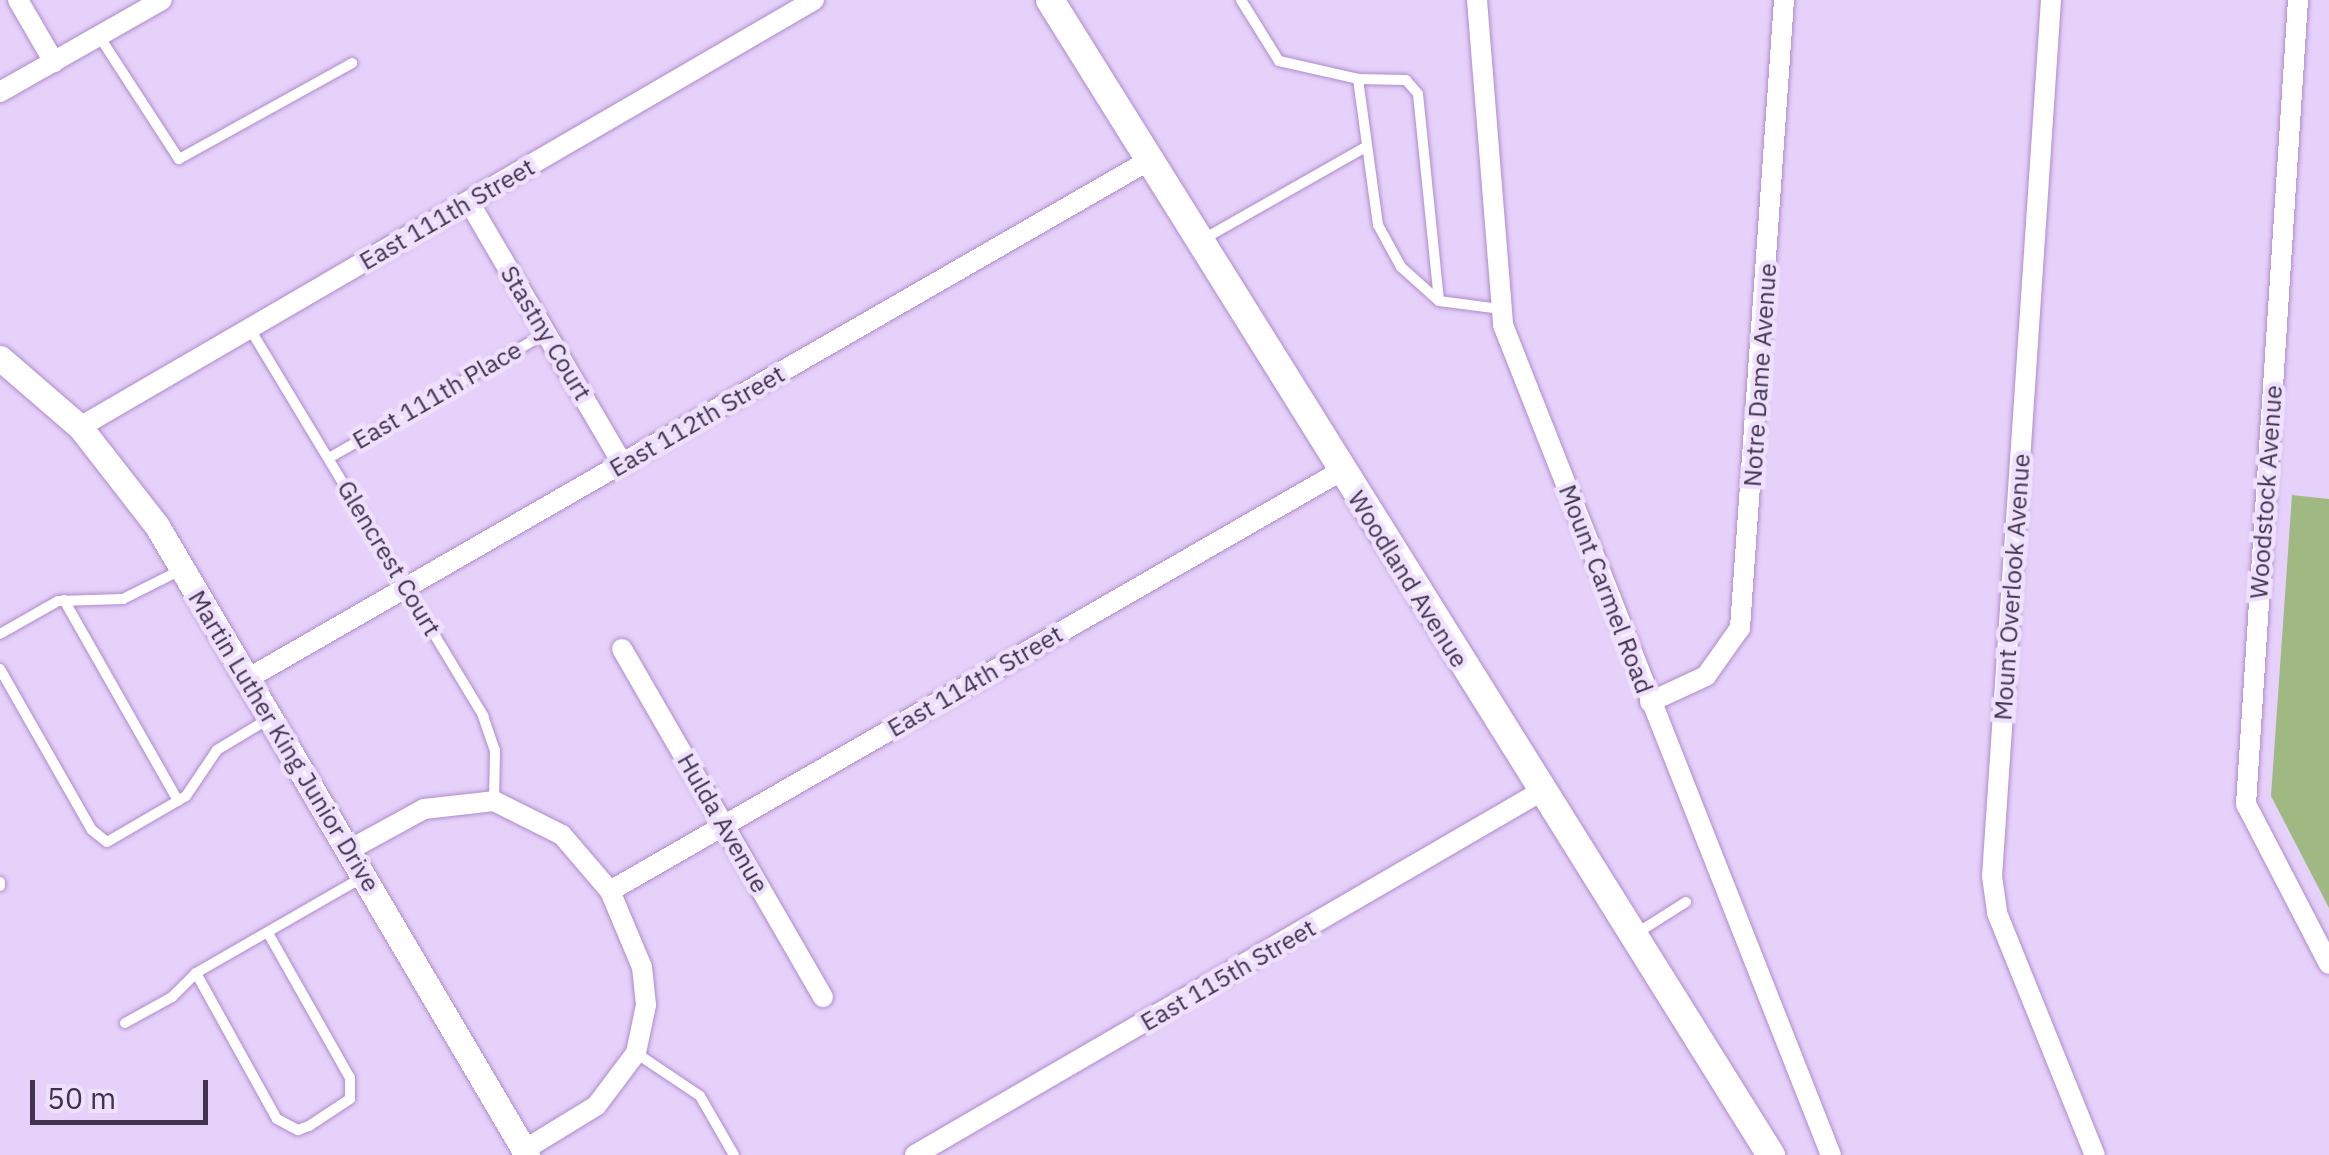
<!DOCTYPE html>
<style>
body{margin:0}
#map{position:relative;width:2329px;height:1155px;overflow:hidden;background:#e6d1fa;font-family:"IBM Plex Sans",sans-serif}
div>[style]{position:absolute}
.green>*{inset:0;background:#a0b982}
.roads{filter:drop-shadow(0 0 2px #ae8ccd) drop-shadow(0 0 2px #ae8ccd)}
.service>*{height:10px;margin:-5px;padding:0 5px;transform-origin:5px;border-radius:5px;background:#fff}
.minor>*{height:20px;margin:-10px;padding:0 10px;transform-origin:10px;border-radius:10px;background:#fff}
.tertiary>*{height:25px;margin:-12.5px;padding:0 12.5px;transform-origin:12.5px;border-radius:12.5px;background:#fff}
.secondary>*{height:28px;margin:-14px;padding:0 14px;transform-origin:14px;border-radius:14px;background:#fff}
span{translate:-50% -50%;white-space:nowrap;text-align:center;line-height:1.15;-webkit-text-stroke:9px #efe1fd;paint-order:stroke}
.street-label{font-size:25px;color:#41334e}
.scale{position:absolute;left:30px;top:1080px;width:178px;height:45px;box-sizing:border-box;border:5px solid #41334e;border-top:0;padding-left:12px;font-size:30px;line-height:35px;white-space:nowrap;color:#41334e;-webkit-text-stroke:8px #efe1fd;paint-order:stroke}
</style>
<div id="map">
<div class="green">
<i style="clip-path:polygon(2292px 495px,2329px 499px,2329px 908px,2271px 796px)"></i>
</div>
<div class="roads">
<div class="service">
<i style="left:1241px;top:0;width:72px;rotate:58.1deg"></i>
<i style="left:1279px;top:61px;width:81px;rotate:12.8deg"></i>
<i style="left:99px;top:36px;width:147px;rotate:57deg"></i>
<i style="left:179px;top:159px;width:198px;rotate:-29deg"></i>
<i style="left:1202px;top:240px;width:189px;rotate:-29.6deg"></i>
<i style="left:1439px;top:301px;width:51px;rotate:-138.2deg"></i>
<i style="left:1401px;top:267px;width:48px;rotate:-118.7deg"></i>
<i style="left:1378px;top:225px;width:147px;rotate:-97.8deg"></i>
<i style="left:1358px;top:79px;width:48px;rotate:1.2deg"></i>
<i style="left:1406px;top:80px;width:18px;rotate:49deg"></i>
<i style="left:1418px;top:94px;width:208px;rotate:84.2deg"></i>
<i style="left:1439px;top:301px;width:63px;rotate:7.4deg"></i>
<i style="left:250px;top:329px;width:452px;rotate:58.9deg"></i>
<i style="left:483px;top:716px;width:36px;rotate:71deg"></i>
<i style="left:495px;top:750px;width:51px;rotate:91.1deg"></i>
<i style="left:329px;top:458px;width:250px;rotate:-29.9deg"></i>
<i style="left:64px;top:600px;width:231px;rotate:60.4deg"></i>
<i style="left:0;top:634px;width:67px;rotate:-29.6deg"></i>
<i style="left:58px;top:601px;width:65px;rotate:-1.8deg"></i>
<i style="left:123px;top:599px;width:65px;rotate:-26.6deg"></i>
<i style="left:0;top:669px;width:185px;rotate:60.3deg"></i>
<i style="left:92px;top:830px;width:19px;rotate:39deg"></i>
<i style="left:107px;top:842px;width:91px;rotate:-30.2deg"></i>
<i style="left:186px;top:796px;width:55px;rotate:-56deg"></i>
<i style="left:217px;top:750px;width:62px;rotate:-31.1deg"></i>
<i style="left:0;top:882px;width:4px;rotate:90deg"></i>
<i style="left:1637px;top:933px;width:58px;rotate:-32.3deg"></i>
<i style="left:196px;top:973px;width:167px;rotate:61deg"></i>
<i style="left:277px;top:1119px;width:24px;rotate:28deg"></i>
<i style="left:298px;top:1130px;width:12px;rotate:-20deg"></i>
<i style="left:309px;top:1126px;width:49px;rotate:-33.4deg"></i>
<i style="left:350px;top:1099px;width:21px;rotate:-90deg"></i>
<i style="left:350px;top:1078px;width:167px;rotate:-119.5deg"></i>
<i style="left:125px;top:1023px;width:54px;rotate:-29deg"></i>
<i style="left:172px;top:997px;width:34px;rotate:-45deg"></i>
<i style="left:196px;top:973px;width:193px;rotate:-29.9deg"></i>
<i style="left:636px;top:1053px;width:77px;rotate:33.9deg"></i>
<i style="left:700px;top:1096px;width:68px;rotate:60deg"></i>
</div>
<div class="minor">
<i style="left:18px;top:0;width:72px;rotate:59.9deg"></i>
<i style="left:1477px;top:0;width:326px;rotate:85.4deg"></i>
<i style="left:1503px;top:325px;width:892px;rotate:68.44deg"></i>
<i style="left:2051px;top:0;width:878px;rotate:93.85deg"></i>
<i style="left:1992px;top:876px;width:37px;rotate:82deg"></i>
<i style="left:1997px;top:913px;width:261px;rotate:68deg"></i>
<i style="left:2298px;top:0;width:806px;rotate:93.7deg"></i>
<i style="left:2246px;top:804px;width:180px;rotate:62.6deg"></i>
<i style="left:0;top:92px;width:186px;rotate:-29.6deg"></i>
<i style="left:469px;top:202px;width:304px;rotate:59.6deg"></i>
<i style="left:80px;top:427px;width:849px;rotate:-30.19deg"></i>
<i style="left:622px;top:649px;width:402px;rotate:60deg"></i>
<i style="left:247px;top:679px;width:1037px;rotate:-29.9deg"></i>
<i style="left:1650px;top:702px;width:62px;rotate:-24.9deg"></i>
<i style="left:1706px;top:676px;width:59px;rotate:-54.7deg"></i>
<i style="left:1740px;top:628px;width:630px;rotate:-85.99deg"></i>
<i style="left:349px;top:850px;width:85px;rotate:-28.7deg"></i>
<i style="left:424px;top:809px;width:70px;rotate:-6.5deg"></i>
<i style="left:494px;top:801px;width:76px;rotate:26.6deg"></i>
<i style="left:562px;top:835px;width:74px;rotate:49.4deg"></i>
<i style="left:610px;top:891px;width:82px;rotate:67.2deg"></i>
<i style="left:642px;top:967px;width:38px;rotate:84deg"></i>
<i style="left:646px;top:1005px;width:49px;rotate:101.8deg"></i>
<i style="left:636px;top:1053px;width:66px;rotate:127deg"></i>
<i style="left:596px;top:1106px;width:84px;rotate:148.6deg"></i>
<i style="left:610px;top:891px;width:843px;rotate:-29.88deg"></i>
<i style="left:915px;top:1155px;width:723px;rotate:-30.15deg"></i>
</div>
<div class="tertiary">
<i style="left:0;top:358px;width:106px;rotate:40.8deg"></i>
<i style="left:80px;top:427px;width:125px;rotate:52.1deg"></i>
<i style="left:157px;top:526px;width:730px;rotate:59.53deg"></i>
</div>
<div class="secondary">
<i style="left:1050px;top:0;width:1362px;rotate:58.03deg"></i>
</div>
</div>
<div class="street-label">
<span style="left:447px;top:214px;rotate:-30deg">East 111th Street</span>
<span style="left:546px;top:333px;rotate:59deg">Stastny Court</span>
<span style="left:1760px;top:375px;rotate:-86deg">Notre Dame Avenue</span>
<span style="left:437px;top:395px;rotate:-30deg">East 111th Place</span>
<span style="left:697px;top:421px;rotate:-30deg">East 112th Street</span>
<span style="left:2266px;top:492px;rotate:-86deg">Woodstock Avenue</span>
<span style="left:389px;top:558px;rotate:59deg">Glencrest Court</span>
<span style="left:1408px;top:579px;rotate:58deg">Woodland Avenue</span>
<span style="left:2012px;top:587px;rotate:-86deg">Mount Overlook Avenue</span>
<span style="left:1606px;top:589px;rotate:69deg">Mount Carmel Road</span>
<span style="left:975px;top:681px;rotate:-30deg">East 114th Street</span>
<span style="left:284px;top:741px;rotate:59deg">Martin Luther King Junior Drive</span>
<span style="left:723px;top:823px;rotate:60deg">Hulda Avenue</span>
<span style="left:1228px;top:975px;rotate:-30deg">East 115th Street</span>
</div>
<div class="scale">50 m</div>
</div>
